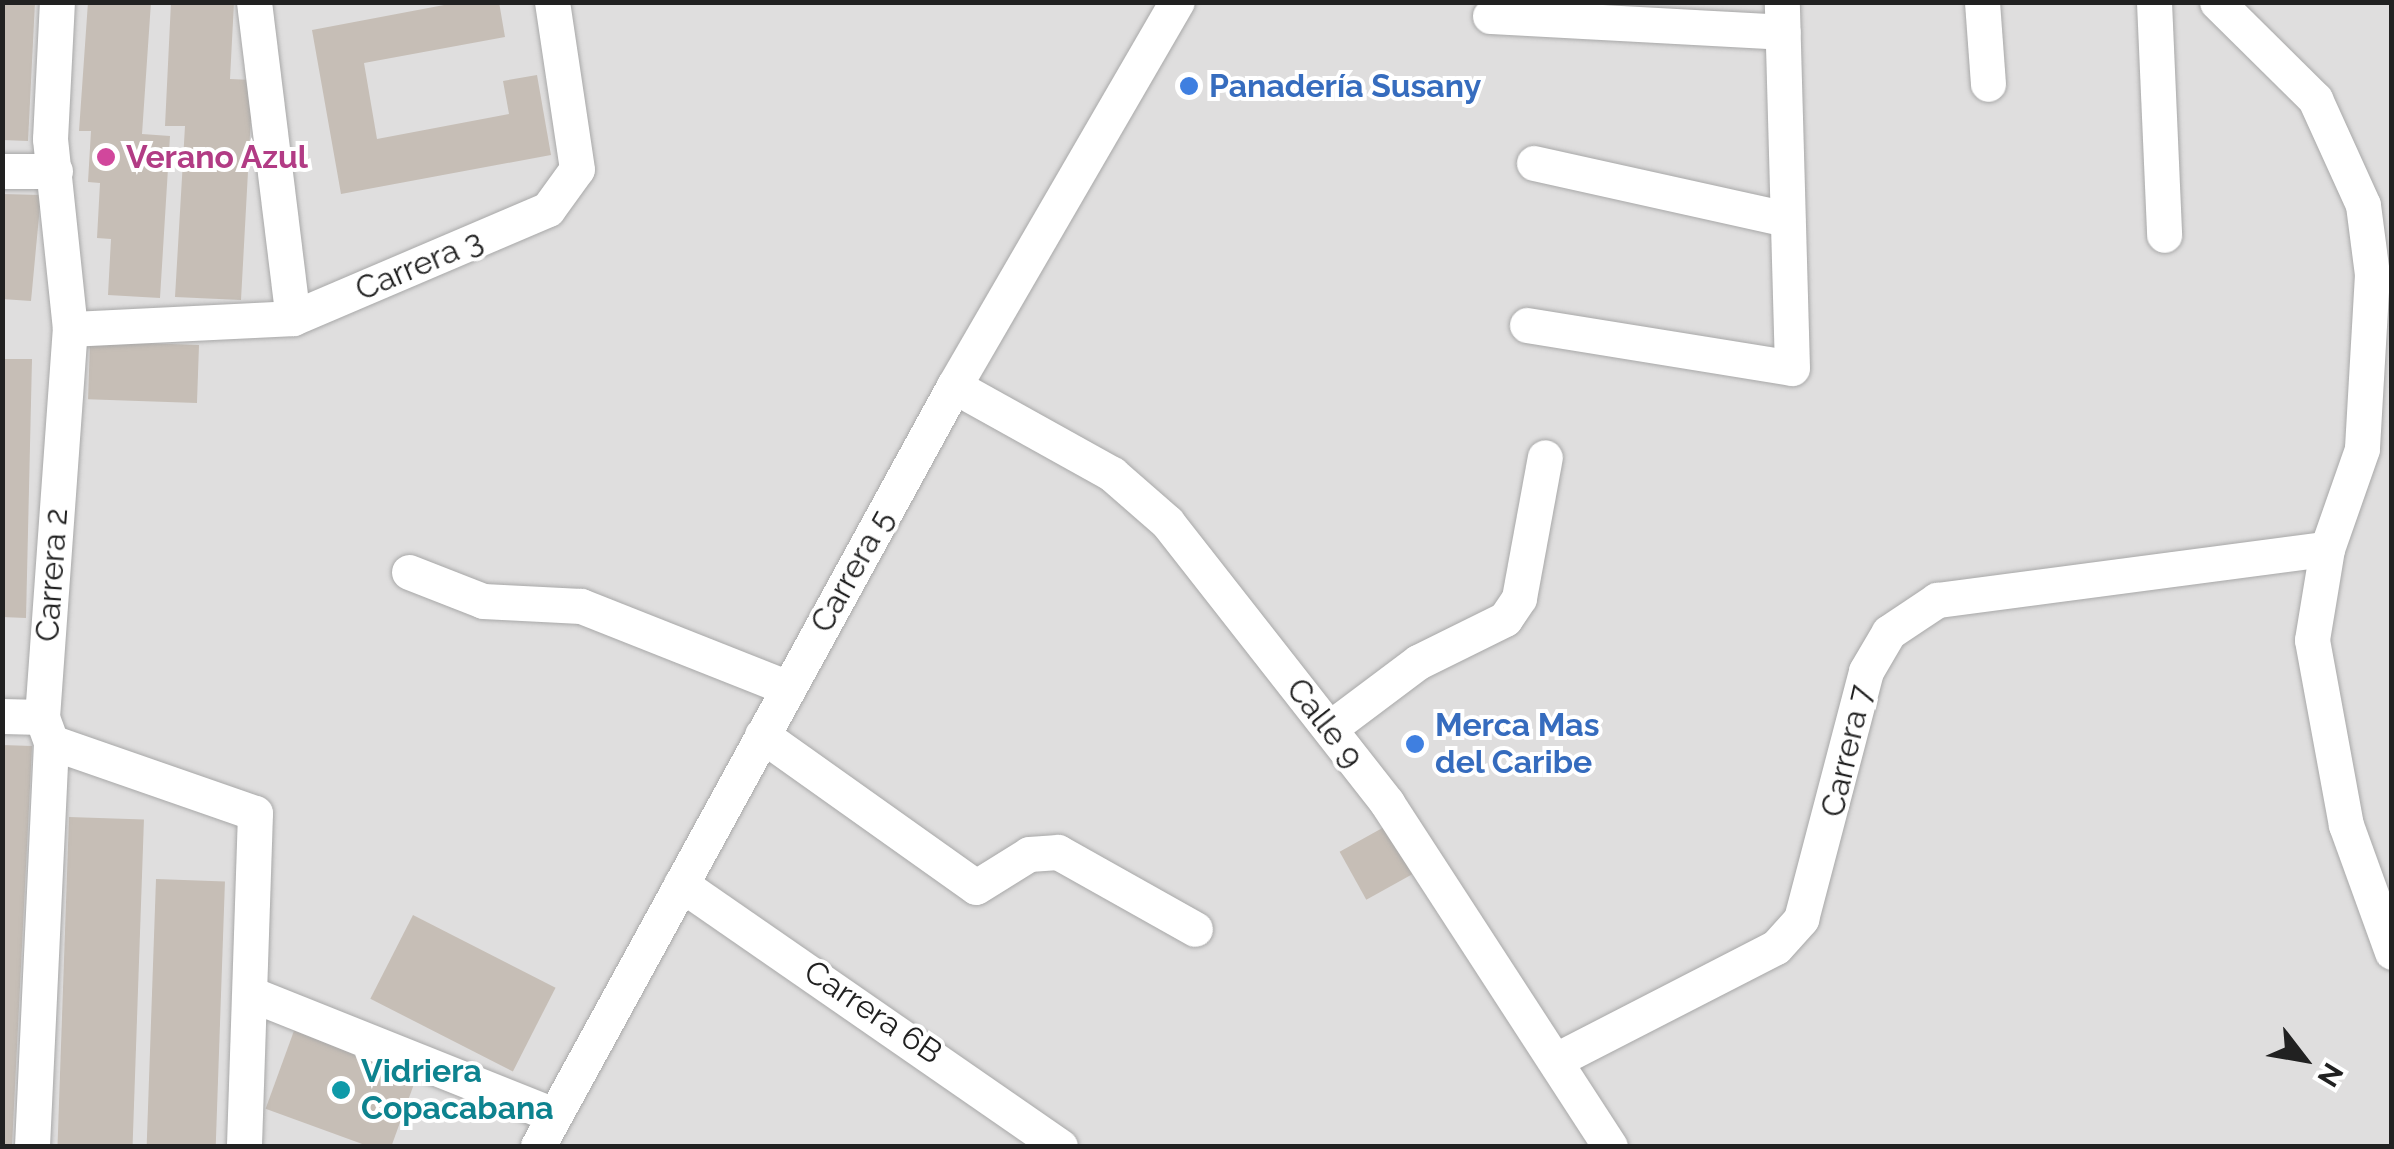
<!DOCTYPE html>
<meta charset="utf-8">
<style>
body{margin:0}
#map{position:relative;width:2394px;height:1149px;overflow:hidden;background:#f1eee7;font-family:Raleway,sans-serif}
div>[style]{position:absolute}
.residential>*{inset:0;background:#dfdede;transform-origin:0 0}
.building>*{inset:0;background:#c6beb6;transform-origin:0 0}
.roads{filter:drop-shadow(0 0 2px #a8a8a8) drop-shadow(0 0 2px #a8a8a8)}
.minor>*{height:35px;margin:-17.5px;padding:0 17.5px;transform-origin:17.5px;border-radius:17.5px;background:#fff}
.dots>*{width:28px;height:28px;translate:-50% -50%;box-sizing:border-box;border:5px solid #fff;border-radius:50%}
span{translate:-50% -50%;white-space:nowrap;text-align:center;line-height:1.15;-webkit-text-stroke:8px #fff;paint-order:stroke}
.shop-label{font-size:32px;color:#366cbe;font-weight:700}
.left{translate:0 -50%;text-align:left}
.hotel-label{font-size:32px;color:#b23c85;font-weight:700}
.street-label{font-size:32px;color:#212121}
.culture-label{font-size:32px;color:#0d838f;font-weight:700}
.frame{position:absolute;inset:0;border:5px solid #212121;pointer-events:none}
.north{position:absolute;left:2254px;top:1009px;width:100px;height:100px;-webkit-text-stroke:8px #fff;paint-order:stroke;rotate:121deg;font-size:28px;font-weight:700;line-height:40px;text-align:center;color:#212121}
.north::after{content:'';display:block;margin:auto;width:35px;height:45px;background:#212121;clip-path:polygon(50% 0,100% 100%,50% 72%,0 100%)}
</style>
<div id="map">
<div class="residential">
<i style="left:3px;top:3px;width:2388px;height:1143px"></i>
</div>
<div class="building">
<i style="clip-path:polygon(2px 2px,35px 2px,28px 141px,2px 140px)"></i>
<i style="clip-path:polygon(88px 2px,151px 2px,142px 134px,170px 136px,160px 298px,108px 295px,111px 239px,97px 238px,100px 183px,88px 182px,91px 131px,79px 131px)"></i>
<i style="clip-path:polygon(171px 2px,234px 2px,230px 79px,253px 80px,241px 300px,175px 297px,185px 126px,165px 126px)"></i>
<i style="clip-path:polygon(460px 2px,499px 2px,505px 37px,364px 63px,377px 139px,509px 114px,503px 81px,537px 75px,551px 155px,341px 194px,312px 30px)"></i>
<i style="clip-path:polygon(2px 194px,41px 195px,31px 301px,2px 299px)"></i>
<i style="left:199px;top:345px;width:58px;height:109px;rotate:92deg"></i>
<i style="clip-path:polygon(2px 359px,32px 359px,26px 618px,2px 617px)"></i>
<i style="clip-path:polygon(2px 745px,32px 746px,12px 1146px,2px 1146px)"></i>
<i style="left:69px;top:817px;width:75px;height:329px;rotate:2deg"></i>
<i style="left:1386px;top:826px;width:55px;height:53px;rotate:61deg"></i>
<i style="left:156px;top:879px;width:69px;height:267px;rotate:2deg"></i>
<i style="left:413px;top:915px;width:160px;height:94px;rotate:27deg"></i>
<i style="left:295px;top:1028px;width:131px;height:86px;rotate:20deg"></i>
</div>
<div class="roads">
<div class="minor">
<i style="left:254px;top:2px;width:318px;rotate:83deg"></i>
<i style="left:1982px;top:2px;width:82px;rotate:85.8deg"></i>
<i style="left:2154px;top:2px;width:233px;rotate:87.5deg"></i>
<i style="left:2217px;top:2px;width:138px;rotate:44.7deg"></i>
<i style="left:2315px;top:99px;width:116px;rotate:65.6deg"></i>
<i style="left:2363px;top:205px;width:70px;rotate:82.6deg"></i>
<i style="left:2372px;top:274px;width:175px;rotate:93.3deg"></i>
<i style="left:2362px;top:449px;width:106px;rotate:109.3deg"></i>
<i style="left:2327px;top:549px;width:92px;rotate:99.4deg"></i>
<i style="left:2312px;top:640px;width:188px;rotate:79.6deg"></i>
<i style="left:2346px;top:825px;width:135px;rotate:70.1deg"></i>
<i style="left:1490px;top:16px;width:293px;rotate:3.1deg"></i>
<i style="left:1534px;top:163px;width:259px;rotate:12.5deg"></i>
<i style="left:2px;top:171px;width:53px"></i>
<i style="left:1527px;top:325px;width:268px;rotate:9.2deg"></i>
<i style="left:1792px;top:368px;width:366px;rotate:-91.6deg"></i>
<i style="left:70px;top:329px;width:223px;rotate:-2.8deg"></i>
<i style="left:293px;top:318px;width:277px;rotate:-23.1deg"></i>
<i style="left:548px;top:209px;width:49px;rotate:-54.1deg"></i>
<i style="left:577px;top:169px;width:169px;rotate:-98.5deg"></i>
<i style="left:954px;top:386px;width:181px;rotate:29.1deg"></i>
<i style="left:1112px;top:474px;width:73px;rotate:41.1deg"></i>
<i style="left:1167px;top:522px;width:357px;rotate:51.9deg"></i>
<i style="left:1387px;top:803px;width:409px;rotate:57deg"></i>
<i style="left:409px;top:572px;width:79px;rotate:21.4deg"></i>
<i style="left:483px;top:601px;width:98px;rotate:2.9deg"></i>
<i style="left:581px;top:606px;width:223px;rotate:21.6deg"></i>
<i style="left:2px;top:716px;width:40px;rotate:1.4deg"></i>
<i style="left:1330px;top:728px;width:110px;rotate:-36.9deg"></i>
<i style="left:1418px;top:662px;width:97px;rotate:-26.3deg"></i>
<i style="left:1505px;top:619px;width:25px;rotate:-56deg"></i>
<i style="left:1519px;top:598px;width:143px;rotate:-79.6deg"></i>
<i style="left:762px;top:735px;width:262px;rotate:35.4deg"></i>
<i style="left:976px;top:887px;width:62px;rotate:-31.9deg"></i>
<i style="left:1029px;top:854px;width:29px;rotate:-4deg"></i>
<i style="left:1058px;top:852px;width:157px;rotate:29.3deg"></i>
<i style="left:51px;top:742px;width:216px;rotate:19.2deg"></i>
<i style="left:255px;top:813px;width:333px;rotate:91.9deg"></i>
<i style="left:681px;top:884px;width:461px;rotate:34.7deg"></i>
<i style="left:251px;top:994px;width:326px;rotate:21.8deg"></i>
<i style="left:1556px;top:1060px;width:247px;rotate:-27.2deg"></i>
<i style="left:1776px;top:947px;width:38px;rotate:-48deg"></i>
<i style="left:1801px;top:919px;width:256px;rotate:-75.3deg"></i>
<i style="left:1866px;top:671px;width:45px;rotate:-59.5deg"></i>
<i style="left:1889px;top:632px;width:58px;rotate:-33.7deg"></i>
<i style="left:1937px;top:600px;width:393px;rotate:-7.5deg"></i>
<i style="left:32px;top:1146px;width:404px;rotate:-87.3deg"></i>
<i style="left:51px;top:742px;width:27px;rotate:-110deg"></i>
<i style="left:42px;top:717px;width:389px;rotate:-85.9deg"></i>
<i style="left:70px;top:329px;width:191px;rotate:-96deg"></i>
<i style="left:50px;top:139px;width:137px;rotate:-87.1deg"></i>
<i style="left:538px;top:1146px;width:866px;rotate:-61.31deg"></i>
<i style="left:954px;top:386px;width:444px;rotate:-59.9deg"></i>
</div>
</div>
<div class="dots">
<i style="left:1189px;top:86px;background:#3f7fe0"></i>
<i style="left:106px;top:157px;background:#d1479c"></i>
<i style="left:1415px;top:744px;background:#3f7fe0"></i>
<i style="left:341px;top:1090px;background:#0f9aa8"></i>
</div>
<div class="shop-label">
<span class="left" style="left:1209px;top:86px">Panadería Susany</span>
<span class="left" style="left:1435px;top:744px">Merca Mas<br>del Caribe</span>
</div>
<div class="hotel-label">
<span class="left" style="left:126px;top:157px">Verano Azul</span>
</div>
<div class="street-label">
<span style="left:419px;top:265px;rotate:-23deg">Carrera 3</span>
<span style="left:852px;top:571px;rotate:-61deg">Carrera 5</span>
<span style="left:52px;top:575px;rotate:-86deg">Carrera 2</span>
<span style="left:1325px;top:723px;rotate:52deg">Calle 9</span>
<span style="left:1847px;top:751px;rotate:-77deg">Carrera 7</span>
<span style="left:873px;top:1012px;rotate:34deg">Carrera 6B</span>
</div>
<div class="culture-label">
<span class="left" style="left:361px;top:1090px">Vidriera<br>Copacabana</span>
</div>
<div class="frame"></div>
<div class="north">N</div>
</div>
